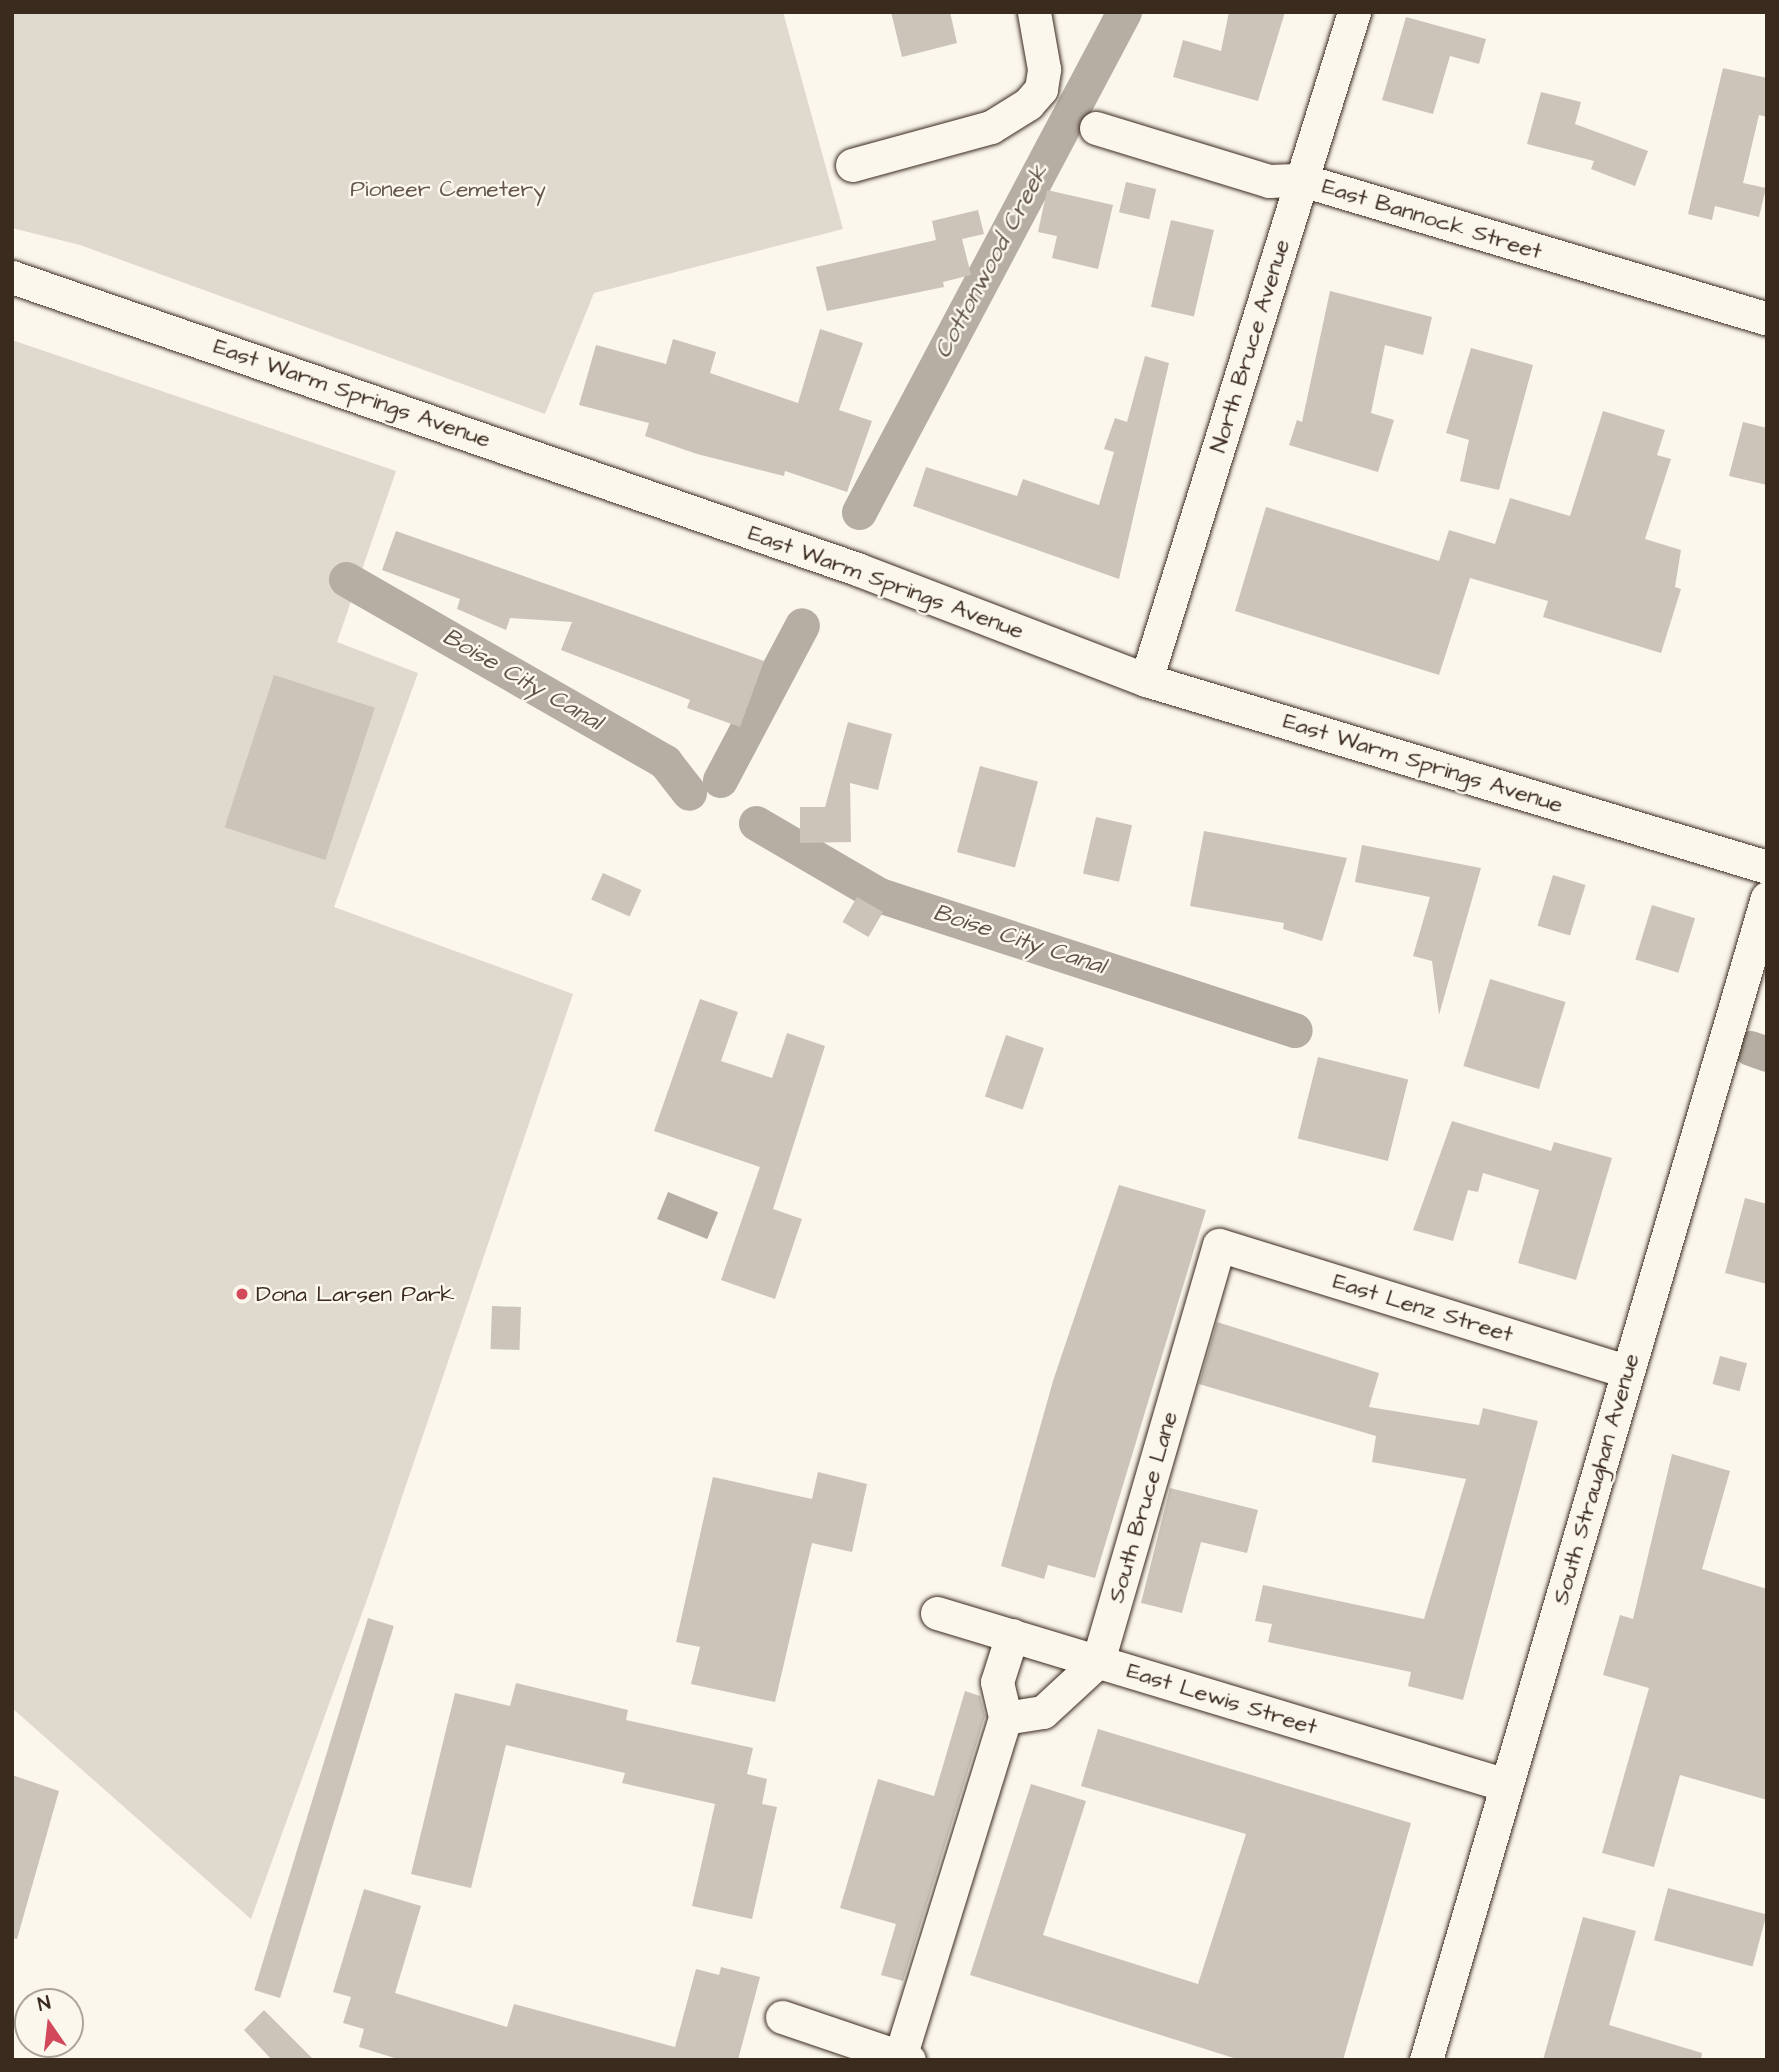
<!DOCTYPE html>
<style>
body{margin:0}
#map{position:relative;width:1779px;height:2072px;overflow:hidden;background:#fbf7ec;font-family:"Architects Daughter",sans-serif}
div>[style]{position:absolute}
.green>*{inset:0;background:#dfd9ce}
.water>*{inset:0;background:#b6aea2;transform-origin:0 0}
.canal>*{height:35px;margin:-17.5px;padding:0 17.5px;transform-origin:17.5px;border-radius:17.5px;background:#b6aea2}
.building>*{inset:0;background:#ccc4b9;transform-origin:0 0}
.roads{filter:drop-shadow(0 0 2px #3b2a1e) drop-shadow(0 0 2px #3b2a1e)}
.minor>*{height:33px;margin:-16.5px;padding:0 16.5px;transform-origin:16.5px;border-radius:16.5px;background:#fbf7ec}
.dots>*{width:19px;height:19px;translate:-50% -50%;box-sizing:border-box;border:4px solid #fbf7ec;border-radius:50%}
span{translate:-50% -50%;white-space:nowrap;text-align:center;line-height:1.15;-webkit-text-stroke:5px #fbf7ec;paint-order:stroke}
.park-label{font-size:23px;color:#64564a}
.street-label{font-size:23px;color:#3b2a1e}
.poi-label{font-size:23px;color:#3b2a1e}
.left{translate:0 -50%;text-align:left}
.water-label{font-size:24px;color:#605246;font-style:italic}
.frame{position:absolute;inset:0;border:14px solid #3b2a1e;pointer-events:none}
.north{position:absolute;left:14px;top:1988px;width:70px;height:70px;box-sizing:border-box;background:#fbf7ec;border:2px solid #aea59a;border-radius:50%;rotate:346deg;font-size:19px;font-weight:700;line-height:28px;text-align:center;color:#3b2a1e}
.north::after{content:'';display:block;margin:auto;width:24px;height:32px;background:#d1495b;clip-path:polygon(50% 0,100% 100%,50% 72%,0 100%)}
</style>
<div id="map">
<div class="green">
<i style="clip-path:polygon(12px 12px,783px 12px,843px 229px,594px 293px,545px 414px,80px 245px,12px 228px)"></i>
<i style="clip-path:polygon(12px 340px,396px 471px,337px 642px,418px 673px,334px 907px,573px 994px,369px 1594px,251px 1919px,12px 1708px)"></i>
</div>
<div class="water">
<i style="left:668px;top:1192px;width:54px;height:29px;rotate:22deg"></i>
</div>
<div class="canal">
<i style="left:859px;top:512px;width:566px;rotate:-62.08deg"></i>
<i style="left:346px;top:579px;width:368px;rotate:29.8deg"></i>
<i style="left:665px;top:762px;width:39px;rotate:52deg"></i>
<i style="left:720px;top:780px;width:175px;rotate:-62.1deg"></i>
<i style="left:756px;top:823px;width:143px;rotate:30.3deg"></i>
<i style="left:879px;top:895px;width:437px;rotate:18deg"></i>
<i style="left:1750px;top:1048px;width:18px;rotate:19deg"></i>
</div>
<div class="building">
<i style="clip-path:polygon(891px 12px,950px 12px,957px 43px,902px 57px)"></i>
<i style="clip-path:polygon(1229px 12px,1285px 12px,1258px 101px,1173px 77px,1183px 40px,1221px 51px)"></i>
<i style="clip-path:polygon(1406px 17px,1486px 39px,1479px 64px,1450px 56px,1433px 114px,1382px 100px)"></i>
<i style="clip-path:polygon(1723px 68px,1767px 78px,1767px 117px,1759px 115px,1743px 183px,1766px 188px,1759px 217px,1715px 206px,1712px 220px,1688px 214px)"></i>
<i style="clip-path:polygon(1541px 92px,1581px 102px,1575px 124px,1648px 151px,1635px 186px,1591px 169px,1594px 161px,1527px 144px)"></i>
<i style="left:1126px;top:182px;width:31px;height:31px;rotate:13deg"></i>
<i style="clip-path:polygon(1047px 190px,1113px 205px,1098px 269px,1052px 258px,1057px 236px,1038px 232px)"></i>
<i style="clip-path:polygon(978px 210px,984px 234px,962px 239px,971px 275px,943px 282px,944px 287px,827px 311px,816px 267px,936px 240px,932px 221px)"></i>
<i style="left:1171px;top:220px;width:44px;height:89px;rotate:13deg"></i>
<i style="clip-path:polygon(1330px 291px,1432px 317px,1423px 355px,1385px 345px,1371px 413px,1394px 420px,1378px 472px,1289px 445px,1297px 420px,1302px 422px)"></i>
<i style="clip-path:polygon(820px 329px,863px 343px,839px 410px,872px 421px,847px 492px,785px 471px,784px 476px,697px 454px,645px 436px,649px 423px,579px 405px,596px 345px,666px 364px,673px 339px,716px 352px,710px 373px,798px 403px)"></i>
<i style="clip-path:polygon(1471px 348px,1533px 365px,1499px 490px,1460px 481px,1469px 440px,1446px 433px)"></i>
<i style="clip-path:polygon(1145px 356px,1169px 363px,1119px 579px,913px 506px,926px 467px,1017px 496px,1023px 479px,1099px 505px,1114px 452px,1104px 449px,1115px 418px,1127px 422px)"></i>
<i style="clip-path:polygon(1603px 411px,1665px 430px,1657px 455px,1671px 459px,1645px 539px,1681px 550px,1675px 587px,1681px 589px,1661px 653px,1543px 617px,1548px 601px,1470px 578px,1439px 675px,1235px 611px,1266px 507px,1439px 561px,1449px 530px,1495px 544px,1510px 498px,1570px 516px)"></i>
<i style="clip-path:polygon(1743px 422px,1767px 428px,1767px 485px,1729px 476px)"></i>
<i style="clip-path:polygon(396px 531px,764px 661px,740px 727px,687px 708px,690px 700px,561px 650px,572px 622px,510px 618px,506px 630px,457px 609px,460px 599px,382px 570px)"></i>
<i style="left:274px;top:675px;width:106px;height:160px;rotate:18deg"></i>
<i style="clip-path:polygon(848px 722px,892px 734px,878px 790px,850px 783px,851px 842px,800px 843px,800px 807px,825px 807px)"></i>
<i style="left:980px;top:766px;width:60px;height:89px;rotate:15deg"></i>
<i style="left:1096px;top:817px;width:37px;height:58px;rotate:13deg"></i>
<i style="clip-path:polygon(1204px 831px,1347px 858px,1322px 941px,1283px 929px,1284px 923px,1190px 906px)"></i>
<i style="clip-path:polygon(1362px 845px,1481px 868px,1439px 1015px,1432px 961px,1413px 956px,1430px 897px,1355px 882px)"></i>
<i style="left:603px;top:873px;width:42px;height:29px;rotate:24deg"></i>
<i style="left:1553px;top:875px;width:34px;height:53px;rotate:17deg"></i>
<i style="left:857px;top:897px;width:30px;height:29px;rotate:30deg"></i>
<i style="left:1652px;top:905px;width:45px;height:57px;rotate:17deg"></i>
<i style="left:1490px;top:979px;width:79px;height:91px;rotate:17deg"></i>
<i style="clip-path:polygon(700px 999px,738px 1012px,721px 1061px,772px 1078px,787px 1033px,825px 1046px,773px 1209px,802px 1219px,775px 1299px,721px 1280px,760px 1167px,654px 1131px)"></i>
<i style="left:1006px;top:1035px;width:40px;height:65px;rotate:19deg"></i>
<i style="left:1318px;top:1057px;width:93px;height:84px;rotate:14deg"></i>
<i style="clip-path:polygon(1452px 1121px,1551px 1151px,1554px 1142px,1612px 1158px,1576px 1280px,1518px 1263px,1539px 1190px,1483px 1173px,1478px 1192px,1468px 1190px,1453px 1241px,1413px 1230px)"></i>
<i style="clip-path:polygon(1119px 1185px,1206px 1210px,1095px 1578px,1048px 1565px,1044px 1579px,1001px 1566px,1053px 1381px)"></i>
<i style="clip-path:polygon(1745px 1198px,1767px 1204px,1767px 1284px,1725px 1273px)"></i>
<i style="left:492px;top:1306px;width:29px;height:43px;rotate:2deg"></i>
<i style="clip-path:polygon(1217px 1322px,1379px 1373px,1369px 1407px,1479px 1425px,1483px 1408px,1538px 1421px,1463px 1700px,1408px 1686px,1411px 1672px,1268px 1642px,1272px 1624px,1255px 1621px,1263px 1585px,1424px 1619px,1466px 1479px,1372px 1462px,1376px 1436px,1199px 1384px)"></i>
<i style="left:1720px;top:1356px;width:28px;height:29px;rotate:15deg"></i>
<i style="clip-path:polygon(1672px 1454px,1730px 1471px,1702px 1569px,1767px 1589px,1767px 1800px,1680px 1775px,1654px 1867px,1602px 1853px,1649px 1688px,1603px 1675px,1620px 1615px,1633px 1619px)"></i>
<i style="clip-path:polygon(818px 1472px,867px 1484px,852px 1552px,812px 1543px,775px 1702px,691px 1684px,700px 1647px,676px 1642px,713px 1477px,812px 1499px)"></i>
<i style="clip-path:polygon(1170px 1488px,1258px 1510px,1247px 1553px,1201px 1542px,1182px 1613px,1141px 1603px)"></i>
<i style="left:368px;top:1618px;width:27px;height:389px;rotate:17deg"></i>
<i style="clip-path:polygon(516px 1683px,628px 1710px,626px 1720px,753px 1748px,747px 1774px,767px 1779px,762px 1804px,777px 1807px,752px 1919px,692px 1906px,715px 1804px,622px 1783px,625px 1773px,506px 1745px,471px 1888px,411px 1874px,455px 1693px,510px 1706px)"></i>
<i style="clip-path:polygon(965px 1691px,980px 1696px,985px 1716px,903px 1981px,881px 1975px,896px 1924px,840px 1908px,878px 1779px,934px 1796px)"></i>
<i style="clip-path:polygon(1098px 1729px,1411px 1823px,1343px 2060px,1240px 2060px,970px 1975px,1031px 1784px,1086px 1801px,1043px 1935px,1198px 1984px,1246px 1834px,1081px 1786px)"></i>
<i style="clip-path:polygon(12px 1775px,59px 1791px,17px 1939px,12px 1938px)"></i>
<i style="left:1668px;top:1888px;width:102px;height:54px;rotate:15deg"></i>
<i style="clip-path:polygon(364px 1889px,421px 1906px,395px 1993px,507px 2027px,514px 2004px,675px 2047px,696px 1969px,719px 1975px,721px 1967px,760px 1977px,738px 2060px,401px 2060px,359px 2047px,364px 2029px,343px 2023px,351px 1997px,333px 1992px)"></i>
<i style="clip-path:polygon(1583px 1917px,1636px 1931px,1609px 2025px,1702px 2053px,1701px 2060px,1543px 2060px)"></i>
<i style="clip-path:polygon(264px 2010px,314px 2060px,272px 2060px,244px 2030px)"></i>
</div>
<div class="roads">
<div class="minor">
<i style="left:1096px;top:128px;width:181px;rotate:17deg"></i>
<i style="left:1269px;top:181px;width:33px;rotate:-2deg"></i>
<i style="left:1302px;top:180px;width:485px;rotate:16.6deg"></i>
<i style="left:852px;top:165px;width:144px;rotate:-15.3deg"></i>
<i style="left:991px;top:127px;width:44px;rotate:-31.9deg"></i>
<i style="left:1028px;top:104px;width:20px;rotate:-49deg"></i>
<i style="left:1041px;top:89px;width:20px;rotate:-81deg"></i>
<i style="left:1044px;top:69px;width:58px;rotate:-100deg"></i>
<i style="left:12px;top:277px;width:894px;rotate:19.06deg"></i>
<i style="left:857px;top:569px;width:310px;rotate:21deg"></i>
<i style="left:1146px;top:680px;width:649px;rotate:16.76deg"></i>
<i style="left:1146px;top:680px;width:700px;rotate:-72.7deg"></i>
<i style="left:937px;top:1613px;width:594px;rotate:16.82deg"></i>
<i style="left:1012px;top:1635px;width:49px;rotate:107.7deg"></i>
<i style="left:997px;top:1682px;width:37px;rotate:77deg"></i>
<i style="left:1005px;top:1718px;width:38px;rotate:-9deg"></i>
<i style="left:1043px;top:1712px;width:75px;rotate:-42.8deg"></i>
<i style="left:1098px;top:1661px;width:433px;rotate:-73.8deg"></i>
<i style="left:1219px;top:1245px;width:427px;rotate:17.2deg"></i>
<i style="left:782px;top:2017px;width:134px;rotate:18.7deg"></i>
<i style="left:900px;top:2057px;width:355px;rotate:-72.8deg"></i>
<i style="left:1426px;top:2060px;width:1211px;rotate:-73.65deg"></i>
</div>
</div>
<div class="dots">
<i style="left:242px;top:1294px;background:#d1495b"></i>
</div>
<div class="park-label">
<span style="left:448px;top:189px">Pioneer Cemetery</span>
</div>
<div class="street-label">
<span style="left:1432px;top:219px;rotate:17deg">East Bannock Street</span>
<span style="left:1250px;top:346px;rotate:-73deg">North Bruce Avenue</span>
<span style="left:352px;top:393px;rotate:19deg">East Warm Springs Avenue</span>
<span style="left:886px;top:582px;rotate:20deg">East Warm Springs Avenue</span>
<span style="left:1423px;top:763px;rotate:17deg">East Warm Springs Avenue</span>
<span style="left:1423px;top:1308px;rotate:17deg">East Lenz Street</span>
<span style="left:1596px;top:1479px;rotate:-74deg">South Straughan Avenue</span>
<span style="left:1143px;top:1507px;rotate:-74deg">South Bruce Lane</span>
<span style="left:1222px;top:1699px;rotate:17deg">East Lewis Street</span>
</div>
<div class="poi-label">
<span class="left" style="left:256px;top:1294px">Dona Larsen Park</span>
</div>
<div class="water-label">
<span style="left:992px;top:262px;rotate:-62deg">Cottonwood Creek</span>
<span style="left:522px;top:680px;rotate:30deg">Boise City Canal</span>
<span style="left:1019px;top:940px;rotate:18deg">Boise City Canal</span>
</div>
<div class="frame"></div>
<div class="north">N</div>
</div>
